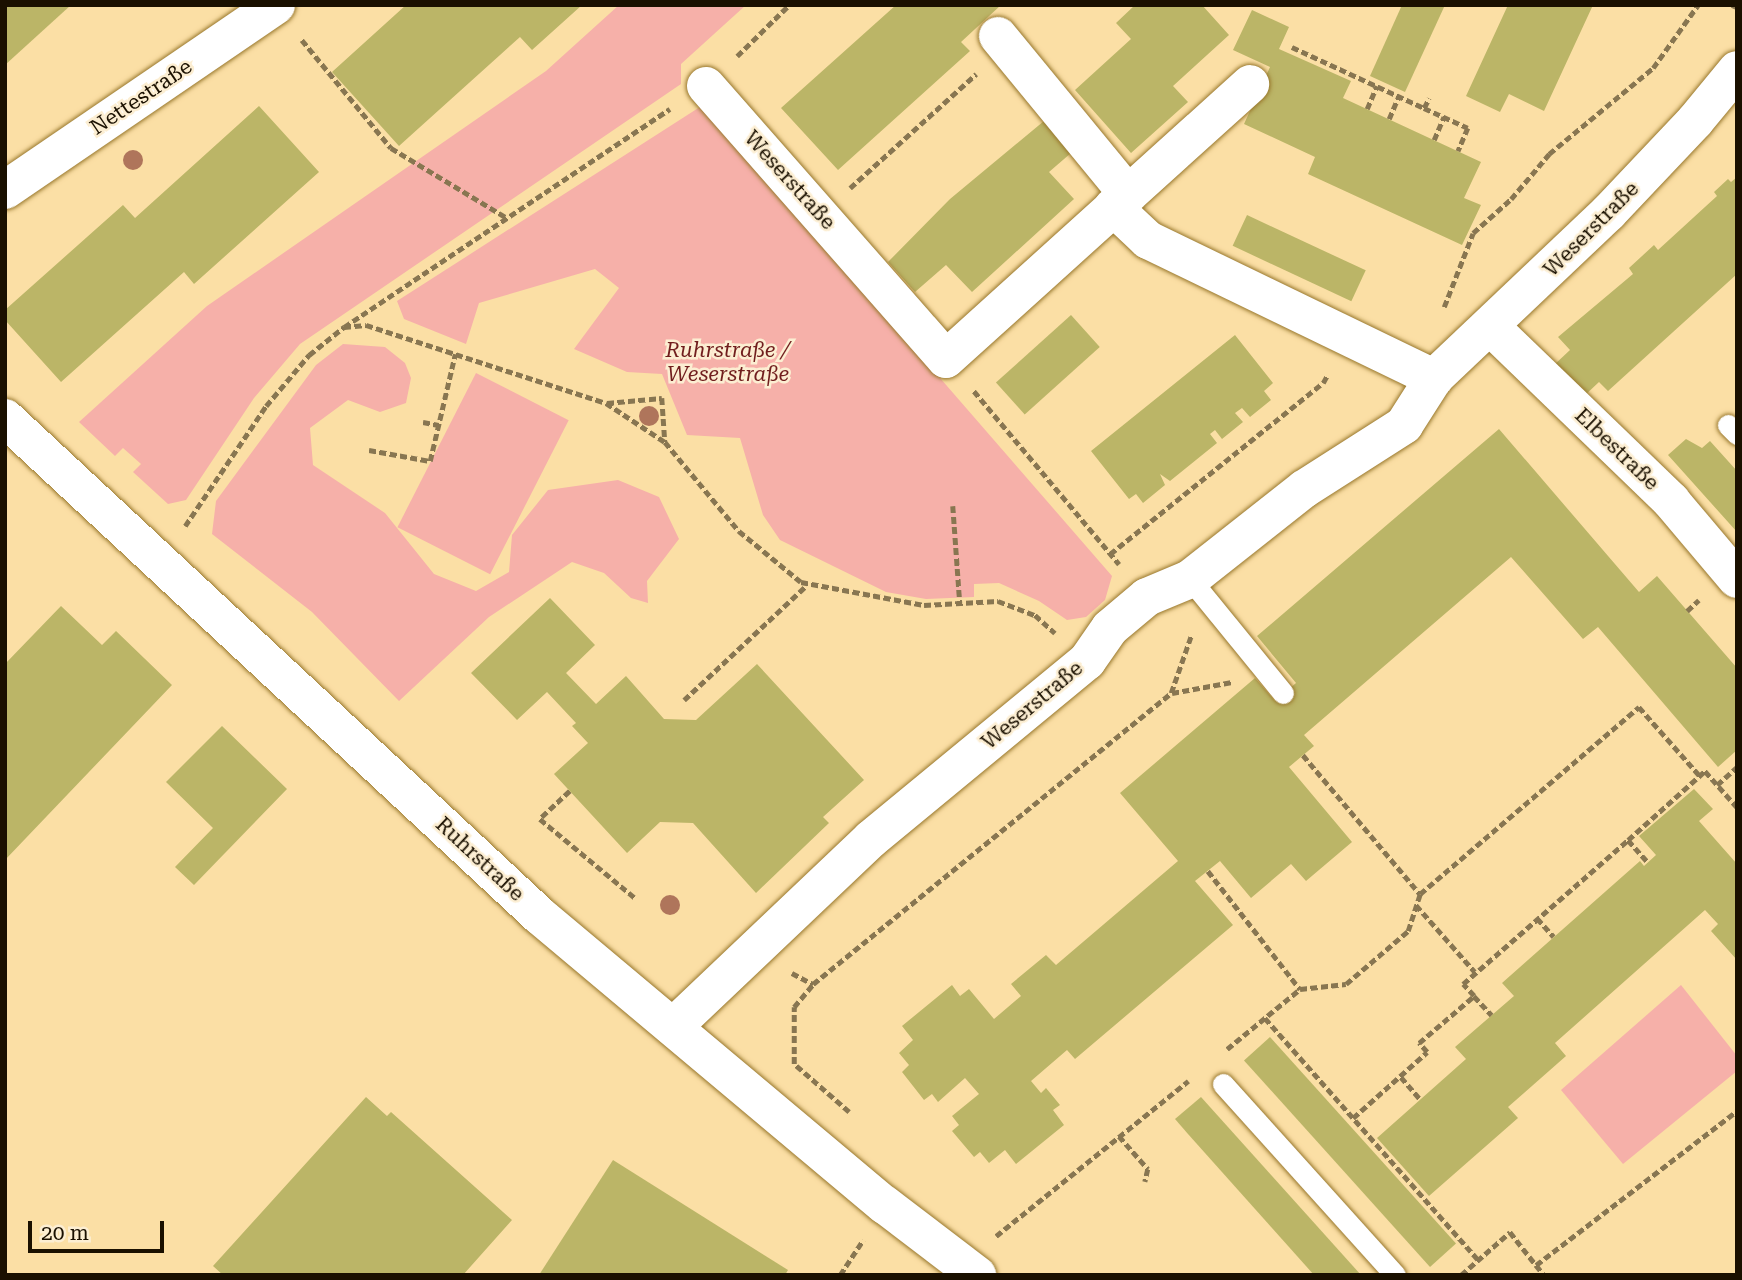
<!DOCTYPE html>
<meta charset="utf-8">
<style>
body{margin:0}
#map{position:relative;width:1742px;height:1280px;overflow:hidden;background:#fbdfa5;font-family:"Roboto Serif",serif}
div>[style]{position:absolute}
.green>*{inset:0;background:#f6b0a9;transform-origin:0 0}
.building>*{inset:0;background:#bbb567;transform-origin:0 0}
.path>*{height:4.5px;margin-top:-2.25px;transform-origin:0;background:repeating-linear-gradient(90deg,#887651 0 7px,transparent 0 10.5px)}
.roads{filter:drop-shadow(0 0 2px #98772c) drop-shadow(0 0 2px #98772c)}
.service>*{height:21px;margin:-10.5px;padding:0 10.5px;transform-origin:10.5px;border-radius:10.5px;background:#fff}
.minor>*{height:38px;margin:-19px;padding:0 19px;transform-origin:19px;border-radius:19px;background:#fff}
.trees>*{width:20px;height:20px;margin:-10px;border-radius:50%;background:#af755b}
span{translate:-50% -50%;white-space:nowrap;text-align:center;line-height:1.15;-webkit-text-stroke:5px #fceed2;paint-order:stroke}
.street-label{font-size:21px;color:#1a1000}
.park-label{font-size:21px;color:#711e1e;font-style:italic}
.frame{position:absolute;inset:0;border:7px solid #1a1000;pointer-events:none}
.scale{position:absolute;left:28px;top:1221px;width:136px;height:32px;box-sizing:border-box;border:4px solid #1a1000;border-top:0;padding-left:9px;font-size:21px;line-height:24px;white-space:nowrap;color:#1a1000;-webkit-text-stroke:5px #fceed2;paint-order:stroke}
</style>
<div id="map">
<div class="green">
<i style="clip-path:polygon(619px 5px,746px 5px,681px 64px,681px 84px,300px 344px,254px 398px,186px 500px,168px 504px,133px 472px,141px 464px,123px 448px,115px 456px,79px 422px,207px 306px,546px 71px)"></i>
<i style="clip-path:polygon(703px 105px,1112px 576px,1105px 600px,1086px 617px,1067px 620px,1039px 601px,999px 583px,974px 584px,974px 597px,926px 599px,886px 592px,780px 540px,763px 515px,740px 438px,687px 435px,662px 374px,627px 372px,574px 349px,619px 288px,595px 269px,479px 303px,466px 344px,404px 319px,397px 301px)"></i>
<i style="clip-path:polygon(343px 344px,385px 347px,405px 363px,411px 378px,406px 403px,380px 412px,348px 400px,310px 428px,313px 465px,385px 513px,434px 574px,476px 591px,509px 572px,512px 535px,548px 490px,618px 480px,659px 497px,679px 539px,647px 581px,648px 603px,631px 598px,604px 573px,572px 562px,489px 617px,399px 701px,312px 612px,212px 534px,216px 501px,316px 365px)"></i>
<i style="left:476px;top:373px;width:104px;height:173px;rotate:27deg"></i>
<i style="clip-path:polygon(1681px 985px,1737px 1056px,1737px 1071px,1623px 1164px,1561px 1090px)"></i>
</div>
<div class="building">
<i style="clip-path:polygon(5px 5px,71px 5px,5px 65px)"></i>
<i style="clip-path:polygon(406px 5px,582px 5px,532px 50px,520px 37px,399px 146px,332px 72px)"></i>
<i style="clip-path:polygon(896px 5px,1001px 5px,961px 42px,970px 51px,838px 170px,781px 108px)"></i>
<i style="clip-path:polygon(1135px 5px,1202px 5px,1229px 35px,1173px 86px,1188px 102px,1131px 153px,1075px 90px,1131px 39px,1116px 23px)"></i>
<i style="clip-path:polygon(1402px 5px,1445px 5px,1405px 92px,1370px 76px)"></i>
<i style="clip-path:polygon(1508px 5px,1593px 5px,1544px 111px,1509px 94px,1500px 112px,1466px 96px)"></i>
<i style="clip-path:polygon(1252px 10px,1289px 27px,1279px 49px,1351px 81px,1343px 98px,1481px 162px,1464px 198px,1481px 205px,1462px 245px,1308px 174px,1315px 157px,1244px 124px,1270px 67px,1233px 50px)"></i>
<i style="clip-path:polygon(259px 106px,319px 172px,194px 284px,184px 272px,61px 382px,5px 320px,5px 310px,123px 205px,135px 218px)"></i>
<i style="clip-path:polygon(1050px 116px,1078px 147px,1049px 172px,1074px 199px,972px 292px,946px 265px,915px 292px,888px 262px,950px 199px)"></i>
<i style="clip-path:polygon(1737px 177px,1737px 274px,1608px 391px,1599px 382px,1583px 397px,1554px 365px,1570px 350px,1558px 337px,1633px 274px,1629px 268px,1654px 245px,1658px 250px,1717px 196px,1714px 192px,1728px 179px,1731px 182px)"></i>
<i style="left:1247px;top:215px;width:131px;height:34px;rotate:25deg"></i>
<i style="left:1071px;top:315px;width:43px;height:101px;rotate:48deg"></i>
<i style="clip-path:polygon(1235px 335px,1273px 383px,1264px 391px,1271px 400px,1250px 417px,1242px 408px,1235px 413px,1243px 422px,1222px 439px,1215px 430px,1210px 434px,1217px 443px,1170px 481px,1160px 474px,1165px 485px,1143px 503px,1136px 494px,1129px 499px,1091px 451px)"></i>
<i style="clip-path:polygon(1499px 429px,1639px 592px,1657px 576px,1737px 668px,1737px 750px,1718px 767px,1598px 627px,1583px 639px,1511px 557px,1304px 735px,1314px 746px,1289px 767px,1352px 842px,1306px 881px,1291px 864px,1251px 898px,1220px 861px,1195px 881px,1233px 925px,1075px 1059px,1067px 1050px,1031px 1081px,1041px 1093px,1046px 1088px,1060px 1105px,1053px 1110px,1064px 1125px,1016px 1164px,1005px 1150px,989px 1163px,980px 1152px,974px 1157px,952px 1131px,959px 1125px,952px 1116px,979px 1094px,965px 1078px,938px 1102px,932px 1094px,924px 1100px,902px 1072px,909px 1065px,899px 1053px,913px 1040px,902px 1026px,952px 985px,960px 996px,969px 989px,994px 1019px,1021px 996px,1011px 984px,1046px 955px,1056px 965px,1178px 861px,1120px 793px,1255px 678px,1275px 701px,1296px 683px,1257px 636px)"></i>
<i style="clip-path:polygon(1686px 439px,1702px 448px,1710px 441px,1737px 471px,1737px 532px,1668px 455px)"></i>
<i style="clip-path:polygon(550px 598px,595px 645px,566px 673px,596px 704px,626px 676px,664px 719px,696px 720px,757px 664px,864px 780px,823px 817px,829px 823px,756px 893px,693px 823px,660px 822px,627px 853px,554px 774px,588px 743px,572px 726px,576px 723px,547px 692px,517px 720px,471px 673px)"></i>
<i style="clip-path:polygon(61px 606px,102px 645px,116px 631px,172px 685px,5px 860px,5px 664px)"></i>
<i style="clip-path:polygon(222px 726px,287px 789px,194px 885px,175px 867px,213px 828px,166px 782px)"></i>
<i style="clip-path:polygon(1694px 789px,1713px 809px,1699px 821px,1737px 864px,1737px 960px,1711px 931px,1718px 924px,1705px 910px,1555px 1043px,1566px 1056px,1508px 1107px,1518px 1118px,1429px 1196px,1377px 1138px,1466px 1059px,1455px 1047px,1514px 996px,1502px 983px,1640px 861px,1644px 866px,1656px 855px,1639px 836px)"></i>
<i style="left:1270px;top:1037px;width:278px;height:35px;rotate:48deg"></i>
<i style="clip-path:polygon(366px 1097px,387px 1116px,391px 1112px,512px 1220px,463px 1275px,223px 1275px,213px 1266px)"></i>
<i style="clip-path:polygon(1201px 1097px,1361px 1275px,1314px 1275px,1188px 1134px,1175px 1119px)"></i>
<i style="clip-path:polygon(613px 1160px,788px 1270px,785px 1275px,539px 1275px)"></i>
</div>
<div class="path">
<i style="left:1732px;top:5px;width:5px;rotate:22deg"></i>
<i style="left:302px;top:40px;width:140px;rotate:50.5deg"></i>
<i style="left:391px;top:148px;width:135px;rotate:31.1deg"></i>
<i style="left:1292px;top:47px;width:145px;rotate:24.8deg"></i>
<i style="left:1424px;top:108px;width:11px;rotate:-63deg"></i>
<i style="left:737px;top:56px;width:73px;rotate:-44.4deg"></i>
<i style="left:1424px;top:108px;width:48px;rotate:24.4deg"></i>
<i style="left:1468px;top:128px;width:25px;rotate:113deg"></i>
<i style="left:1367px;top:109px;width:25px;rotate:-67deg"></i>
<i style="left:1389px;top:119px;width:25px;rotate:-67deg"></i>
<i style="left:1434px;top:140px;width:25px;rotate:-67deg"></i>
<i style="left:850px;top:188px;width:170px;rotate:-42.1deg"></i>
<i style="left:1444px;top:307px;width:79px;rotate:-68.6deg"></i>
<i style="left:1473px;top:233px;width:51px;rotate:-41.8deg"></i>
<i style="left:1511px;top:199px;width:59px;rotate:-49.8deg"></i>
<i style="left:1549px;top:154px;width:135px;rotate:-39.6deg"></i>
<i style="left:1653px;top:68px;width:77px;rotate:-54.5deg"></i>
<i style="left:344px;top:327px;width:22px;rotate:-5deg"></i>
<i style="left:366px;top:325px;width:252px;rotate:18deg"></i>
<i style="left:606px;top:403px;width:71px;rotate:33.5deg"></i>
<i style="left:665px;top:442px;width:116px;rotate:50.3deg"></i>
<i style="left:739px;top:531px;width:80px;rotate:39.4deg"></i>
<i style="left:801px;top:582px;width:125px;rotate:10.6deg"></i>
<i style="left:924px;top:605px;width:74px;rotate:-3.1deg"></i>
<i style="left:998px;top:601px;width:40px;rotate:21deg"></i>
<i style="left:1035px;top:615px;width:27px;rotate:42deg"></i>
<i style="left:974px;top:391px;width:226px;rotate:50deg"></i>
<i style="left:607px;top:403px;width:55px;rotate:-5.2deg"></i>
<i style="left:662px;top:398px;width:44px;rotate:86.1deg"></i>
<i style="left:423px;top:422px;width:16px;rotate:11deg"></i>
<i style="left:369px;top:450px;width:62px;rotate:10.2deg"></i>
<i style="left:430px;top:461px;width:110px;rotate:-76.8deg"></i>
<i style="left:953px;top:506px;width:98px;rotate:85.9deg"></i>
<i style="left:185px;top:526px;width:145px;rotate:-56deg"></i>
<i style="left:266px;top:406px;width:67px;rotate:-49.9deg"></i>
<i style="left:309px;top:355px;width:45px;rotate:-38.7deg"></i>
<i style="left:344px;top:327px;width:392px;rotate:-33.8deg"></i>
<i style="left:1110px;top:554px;width:273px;rotate:-38.8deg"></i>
<i style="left:1323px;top:383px;width:10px;rotate:-61deg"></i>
<i style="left:1687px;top:611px;width:16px;rotate:-43deg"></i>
<i style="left:1172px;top:693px;width:61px;rotate:-10.4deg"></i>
<i style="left:684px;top:700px;width:168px;rotate:-43.1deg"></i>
<i style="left:1303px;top:755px;width:182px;rotate:49.9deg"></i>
<i style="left:1717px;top:785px;width:27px;rotate:-42deg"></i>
<i style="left:570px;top:791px;width:41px;rotate:137deg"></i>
<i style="left:540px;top:819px;width:124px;rotate:39.7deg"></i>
<i style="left:1628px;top:840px;width:103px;rotate:-41.9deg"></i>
<i style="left:1705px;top:771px;width:48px;rotate:48.4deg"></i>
<i style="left:1208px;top:871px;width:150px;rotate:52.1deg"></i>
<i style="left:1416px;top:905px;width:89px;rotate:48.6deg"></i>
<i style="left:1537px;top:918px;width:25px;rotate:48deg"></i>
<i style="left:792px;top:973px;width:24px;rotate:28deg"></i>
<i style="left:1474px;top:996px;width:16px;rotate:-133deg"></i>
<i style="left:1463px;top:984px;width:219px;rotate:-41.1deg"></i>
<i style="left:1628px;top:840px;width:30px;rotate:48deg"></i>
<i style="left:1265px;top:1018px;width:322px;rotate:48.6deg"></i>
<i style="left:1227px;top:1049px;width:94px;rotate:-39.4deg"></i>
<i style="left:1300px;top:989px;width:46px;rotate:-6.2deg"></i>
<i style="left:1346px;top:984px;width:82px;rotate:-40.5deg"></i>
<i style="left:1408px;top:931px;width:39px;rotate:-72deg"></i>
<i style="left:1420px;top:894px;width:288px;rotate:-40.5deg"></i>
<i style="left:1639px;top:707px;width:92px;rotate:48.5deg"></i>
<i style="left:1401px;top:1077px;width:30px;rotate:49deg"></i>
<i style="left:849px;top:1112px;width:73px;rotate:-138.9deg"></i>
<i style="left:794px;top:1064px;width:57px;rotate:-90deg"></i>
<i style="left:794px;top:1007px;width:30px;rotate:-50deg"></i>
<i style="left:813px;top:984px;width:461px;rotate:-39.1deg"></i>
<i style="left:1171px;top:693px;width:60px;rotate:-70.7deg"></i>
<i style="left:1353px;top:1118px;width:99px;rotate:-41.7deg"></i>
<i style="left:1427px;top:1052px;width:12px;rotate:-132deg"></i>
<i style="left:1419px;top:1043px;width:72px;rotate:-40.5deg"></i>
<i style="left:1474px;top:996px;width:26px;rotate:47deg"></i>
<i style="left:1119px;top:1136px;width:44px;rotate:48.7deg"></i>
<i style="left:1148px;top:1169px;width:13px;rotate:103deg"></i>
<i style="left:996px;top:1236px;width:247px;rotate:-38.9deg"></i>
<i style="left:1536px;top:1265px;width:13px;rotate:51deg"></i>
<i style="left:822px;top:1275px;width:6px"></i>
<i style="left:840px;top:1275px;width:42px;rotate:-56.7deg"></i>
<i style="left:1461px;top:1275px;width:65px;rotate:-41.3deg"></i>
<i style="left:1510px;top:1232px;width:42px;rotate:51.8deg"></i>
<i style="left:1536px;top:1265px;width:253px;rotate:-37.5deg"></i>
</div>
<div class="roads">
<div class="service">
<i style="left:1728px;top:425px;width:13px;rotate:45deg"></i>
<i style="left:1190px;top:579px;width:147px;rotate:50.8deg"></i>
<i style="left:1223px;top:1084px;width:257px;rotate:48deg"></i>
</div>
<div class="minor">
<i style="left:998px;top:36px;width:205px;rotate:50.6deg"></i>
<i style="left:706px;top:86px;width:363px;rotate:48.7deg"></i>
<i style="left:946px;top:359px;width:410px;rotate:-42.1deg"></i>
<i style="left:5px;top:190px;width:328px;rotate:-34.3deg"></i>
<i style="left:1113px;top:207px;width:48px;rotate:43.3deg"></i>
<i style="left:1148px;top:240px;width:318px;rotate:25.8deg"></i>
<i style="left:1490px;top:326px;width:252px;rotate:44deg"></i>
<i style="left:1671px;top:501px;width:102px;rotate:49.8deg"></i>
<i style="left:5px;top:418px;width:731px;rotate:42.95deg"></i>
<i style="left:540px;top:916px;width:450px;rotate:40deg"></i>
<i style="left:885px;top:1205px;width:116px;rotate:37.3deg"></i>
<i style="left:673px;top:1027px;width:273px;rotate:-43.5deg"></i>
<i style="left:871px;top:839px;width:280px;rotate:-39.5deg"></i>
<i style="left:1087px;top:661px;width:40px;rotate:-55.1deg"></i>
<i style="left:1110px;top:628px;width:48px;rotate:-40deg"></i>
<i style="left:1147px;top:597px;width:47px;rotate:-22.7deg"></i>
<i style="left:1190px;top:579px;width:145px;rotate:-38.3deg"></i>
<i style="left:1304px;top:489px;width:119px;rotate:-32.6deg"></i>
<i style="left:1404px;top:425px;width:56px;rotate:-57.4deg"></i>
<i style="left:1434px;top:378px;width:240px;rotate:-43.5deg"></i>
<i style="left:1608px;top:213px;width:127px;rotate:-46.6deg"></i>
<i style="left:1695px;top:121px;width:66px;rotate:-50.5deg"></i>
</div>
</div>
<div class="trees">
<i style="left:133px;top:160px"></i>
<i style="left:649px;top:416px"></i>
<i style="left:670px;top:905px"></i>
</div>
<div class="street-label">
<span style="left:141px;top:97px;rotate:-34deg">Nettestraße</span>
<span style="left:790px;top:180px;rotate:48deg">Weserstraße</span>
<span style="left:1591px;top:229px;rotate:-45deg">Weserstraße</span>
<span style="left:1617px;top:449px;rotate:44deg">Elbestraße</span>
<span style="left:1032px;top:705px;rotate:-40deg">Weserstraße</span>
<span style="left:480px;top:859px;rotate:43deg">Ruhrstraße</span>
</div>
<div class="park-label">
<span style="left:728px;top:362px">Ruhrstraße /<br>Weserstraße</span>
</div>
<div class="frame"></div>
<div class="scale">20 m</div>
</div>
